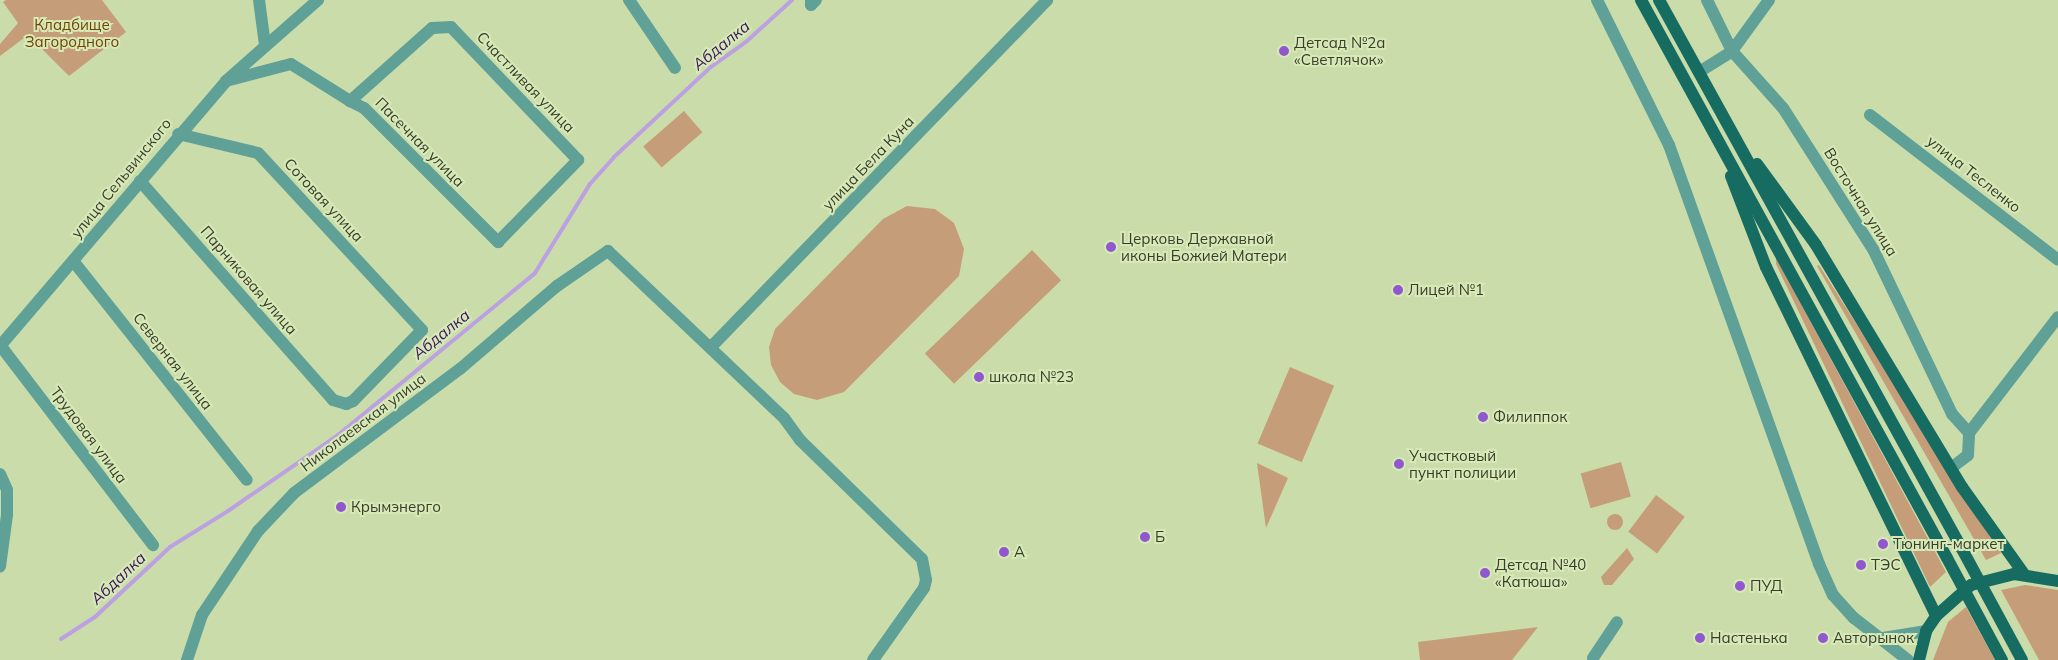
<!DOCTYPE html>
<meta charset="utf-8">
<style>
body{margin:0}
#map{position:relative;width:2058px;height:660px;overflow:hidden;background:#cbdcab;font-family:Mulish,sans-serif}
div>[style]{position:absolute}
.green>*{inset:0;background:#c59d79;transform-origin:0 0}
.round{border-radius:50%}
.stream>*{height:4px;margin:-2px;padding:0 2px;transform-origin:2px;border-radius:2px;background:#bba1e1}
.minor>*{height:12px;margin:-6px;padding:0 6px;transform-origin:6px;border-radius:6px;background:#60a197}
.major>*{height:12px;margin:-6px;padding:0 6px;transform-origin:6px;border-radius:6px;background:#176c62}
.major-bridge>*{height:12px;margin:-6px;padding:0 6px;transform-origin:6px;border-radius:6px;background:#176c62}
.dots>*{width:14px;height:14px;translate:-50% -50%;box-sizing:border-box;border:2px solid #d8e9b8;border-radius:50%}
span{translate:-50% -50%;white-space:nowrap;text-align:center;line-height:1.15;-webkit-text-stroke:4px #d8e9b8;paint-order:stroke}
.park-label{font-size:15px;color:#744100}
.poi-label{font-size:15px;color:#373d2a}
.left{translate:0 -50%;text-align:left}
.street-label{font-size:15px;color:#373d2a}
.water-label{font-size:16px;color:#3a145e;font-style:italic}
</style>
<div id="map">
<div class="green">
<i style="clip-path:polygon(6px 0,102px 0,126px 32px,69px 76px,28px 35px,0 56px,0 44px,18px 23px,3px 2px)"></i>
<i style="left:684px;top:111px;width:28px;height:54px;rotate:49deg"></i>
<i style="clip-path:polygon(907px 206px,935px 209px,954px 223px,964px 249px,959px 276px,844px 392px,817px 400px,794px 394px,780px 382px,771px 365px,769px 347px,775px 329px,883px 219px)"></i>
<i style="left:1032px;top:250px;width:42px;height:149px;rotate:46deg"></i>
<i style="clip-path:polygon(1776px 258px,1946px 572px,1930px 587px,1776px 264px)"></i>
<i style="clip-path:polygon(1819px 265px,2001px 553px,1986px 560px,1817px 266px)"></i>
<i style="left:1290px;top:367px;width:48px;height:83px;rotate:23deg"></i>
<i style="left:1621px;top:462px;width:36px;height:42px;rotate:74deg"></i>
<i style="clip-path:polygon(1257px 463px,1288px 478px,1266px 528px)"></i>
<i style="left:1656px;top:495px;width:36px;height:46px;rotate:37deg"></i>
<i class="round" style="left:1607px;top:514px;width:16px;height:16px"></i>
<i style="clip-path:polygon(1627px 548px,1634px 559px,1612px 585px,1604px 585px,1601px 577px)"></i>
<i style="clip-path:polygon(2025px 585px,2058px 590px,2058px 660px,2039px 660px,2001px 590px)"></i>
<i style="clip-path:polygon(1966px 607px,1995px 660px,1933px 660px,1948px 622px)"></i>
<i style="clip-path:polygon(1538px 627px,1512px 660px,1420px 660px,1418px 642px)"></i>
</div>
<div class="stream">
<i style="left:61px;top:639px;width:40px;rotate:-32.9deg"></i>
<i style="left:95px;top:617px;width:103px;rotate:-43deg"></i>
<i style="left:170px;top:547px;width:68px;rotate:-31.8deg"></i>
<i style="left:228px;top:511px;width:134px;rotate:-34.6deg"></i>
<i style="left:338px;top:435px;width:255px;rotate:-39.4deg"></i>
<i style="left:535px;top:273px;width:105px;rotate:-58.3deg"></i>
<i style="left:590px;top:184px;width:36px;rotate:-48deg"></i>
<i style="left:614px;top:157px;width:132px;rotate:-42.9deg"></i>
<i style="left:711px;top:67px;width:44px;rotate:-35.8deg"></i>
<i style="left:747px;top:41px;width:61px;rotate:-42.3deg"></i>
</div>
<div class="minor">
<i style="left:259px;top:0;width:45px;rotate:82.4deg"></i>
<i style="left:629px;top:0;width:82px;rotate:55.9deg"></i>
<i style="left:811px;top:0;width:5px;rotate:90deg"></i>
<i style="left:811px;top:5px;width:7px;rotate:-45deg"></i>
<i style="left:1597px;top:0;width:162px;rotate:63.6deg"></i>
<i style="left:1669px;top:145px;width:445px;rotate:70.3deg"></i>
<i style="left:1819px;top:564px;width:34px;rotate:66deg"></i>
<i style="left:1833px;top:595px;width:31px;rotate:48deg"></i>
<i style="left:1854px;top:618px;width:68px;rotate:37.9deg"></i>
<i style="left:1707px;top:0;width:57px;rotate:63.9deg"></i>
<i style="left:1732px;top:51px;width:76px;rotate:48.2deg"></i>
<i style="left:1783px;top:108px;width:169px;rotate:57.5deg"></i>
<i style="left:1874px;top:251px;width:181px;rotate:64.4deg"></i>
<i style="left:1952px;top:414px;width:25px;rotate:48deg"></i>
<i style="left:1699px;top:72px;width:39px;rotate:-32deg"></i>
<i style="left:1732px;top:51px;width:63px;rotate:-54deg"></i>
<i style="left:226px;top:81px;width:67px;rotate:-14.7deg"></i>
<i style="left:291px;top:64px;width:70px;rotate:32.1deg"></i>
<i style="left:350px;top:101px;width:16px;rotate:27deg"></i>
<i style="left:364px;top:108px;width:190px;rotate:45deg"></i>
<i style="left:498px;top:242px;width:115px;rotate:-45.7deg"></i>
<i style="left:578px;top:160px;width:184px;rotate:-133.7deg"></i>
<i style="left:451px;top:27px;width:19px;rotate:177deg"></i>
<i style="left:432px;top:28px;width:110px;rotate:138.3deg"></i>
<i style="left:1870px;top:115px;width:237px;rotate:37.6deg"></i>
<i style="left:140px;top:181px;width:292px;rotate:48.6deg"></i>
<i style="left:333px;top:400px;width:14px;rotate:17deg"></i>
<i style="left:346px;top:404px;width:8px;rotate:-23deg"></i>
<i style="left:353px;top:401px;width:99px;rotate:-45.8deg"></i>
<i style="left:422px;top:330px;width:241px;rotate:-132.8deg"></i>
<i style="left:258px;top:153px;width:82px;rotate:-166.6deg"></i>
<i style="left:74px;top:262px;width:278px;rotate:51.6deg"></i>
<i style="left:0;top:345px;width:252px;rotate:52.6deg"></i>
<i style="left:0;top:346px;width:348px;rotate:-49.5deg"></i>
<i style="left:226px;top:81px;width:123px;rotate:-41.4deg"></i>
<i style="left:711px;top:347px;width:483px;rotate:-45.9deg"></i>
<i style="left:1951px;top:468px;width:21px;rotate:-37deg"></i>
<i style="left:1968px;top:455px;width:22px;rotate:-87deg"></i>
<i style="left:1969px;top:433px;width:146px;rotate:-52.5deg"></i>
<i style="left:0;top:474px;width:17px;rotate:66deg"></i>
<i style="left:7px;top:490px;width:25px;rotate:90deg"></i>
<i style="left:7px;top:515px;width:52px;rotate:97.7deg"></i>
<i style="left:1883px;top:638px;width:44px;rotate:-9.2deg"></i>
<i style="left:1593px;top:658px;width:43px;rotate:-56.3deg"></i>
<i style="left:187px;top:660px;width:47px;rotate:-71.6deg"></i>
<i style="left:202px;top:615px;width:101px;rotate:-56.3deg"></i>
<i style="left:258px;top:531px;width:52px;rotate:-46.5deg"></i>
<i style="left:294px;top:493px;width:207px;rotate:-36.8deg"></i>
<i style="left:460px;top:369px;width:128px;rotate:-40.6deg"></i>
<i style="left:557px;top:286px;width:62px;rotate:-34.5deg"></i>
<i style="left:608px;top:251px;width:243px;rotate:43.5deg"></i>
<i style="left:784px;top:418px;width:27px;rotate:54deg"></i>
<i style="left:800px;top:440px;width:170px;rotate:44.3deg"></i>
<i style="left:922px;top:559px;width:21px;rotate:79deg"></i>
<i style="left:926px;top:580px;width:8px;rotate:104deg"></i>
<i style="left:924px;top:588px;width:88px;rotate:125.3deg"></i>
</div>
<div class="major">
<i style="left:1641px;top:0;width:636px;rotate:61.26deg"></i>
<i style="left:1659px;top:0;width:627px;rotate:61.11deg"></i>
<i style="left:1757px;top:164px;width:100px;rotate:53.9deg"></i>
<i style="left:1816px;top:245px;width:283px;rotate:58.9deg"></i>
<i style="left:1962px;top:487px;width:107px;rotate:54.5deg"></i>
<i style="left:1731px;top:176px;width:97px;rotate:69deg"></i>
<i style="left:1766px;top:267px;width:388px;rotate:64deg"></i>
<i style="left:1919px;top:660px;width:30px;rotate:-76deg"></i>
<i style="left:1926px;top:631px;width:18px;rotate:-56deg"></i>
<i style="left:1936px;top:616px;width:47px;rotate:-41.5deg"></i>
<i style="left:1971px;top:585px;width:44px;rotate:-14.3deg"></i>
<i style="left:2014px;top:574px;width:45px;rotate:9deg"></i>
</div>
<div class="major-bridge">
<i style="left:1962px;top:549px;width:126px;rotate:61.6deg"></i>
<i style="left:1947px;top:558px;width:116px;rotate:61.7deg"></i>
</div>
<div class="dots">
<i style="left:1284px;top:51px;background:#9057cf"></i>
<i style="left:1111px;top:247px;background:#9057cf"></i>
<i style="left:1398px;top:290px;background:#9057cf"></i>
<i style="left:979px;top:377px;background:#9057cf"></i>
<i style="left:1483px;top:417px;background:#9057cf"></i>
<i style="left:1399px;top:464px;background:#9057cf"></i>
<i style="left:341px;top:507px;background:#9057cf"></i>
<i style="left:1145px;top:537px;background:#9057cf"></i>
<i style="left:1883px;top:544px;background:#9057cf"></i>
<i style="left:1004px;top:552px;background:#9057cf"></i>
<i style="left:1861px;top:565px;background:#9057cf"></i>
<i style="left:1485px;top:573px;background:#9057cf"></i>
<i style="left:1740px;top:586px;background:#9057cf"></i>
<i style="left:1700px;top:638px;background:#9057cf"></i>
<i style="left:1823px;top:638px;background:#9057cf"></i>
</div>
<div class="park-label">
<span style="left:72px;top:33px">Кладбище<br>Загородного</span>
</div>
<div class="poi-label">
<span class="left" style="left:1294px;top:51px">Детсад №2а<br>«Светлячок»</span>
<span class="left" style="left:1121px;top:247px">Церковь Державной<br>иконы Божией Матери</span>
<span class="left" style="left:1408px;top:290px">Лицей №1</span>
<span class="left" style="left:989px;top:377px">школа №23</span>
<span class="left" style="left:1493px;top:417px">Филиппок</span>
<span class="left" style="left:1409px;top:464px">Участковый<br>пункт полиции</span>
<span class="left" style="left:351px;top:507px">Крымэнерго</span>
<span class="left" style="left:1155px;top:537px">Б</span>
<span class="left" style="left:1893px;top:544px">Тюнинг-маркет</span>
<span class="left" style="left:1014px;top:552px">А</span>
<span class="left" style="left:1495px;top:573px">Детсад №40<br>«Катюша»</span>
<span class="left" style="left:1871px;top:565px">ТЭС</span>
<span class="left" style="left:1750px;top:586px">ПУД</span>
<span class="left" style="left:1710px;top:638px">Настенька</span>
<span class="left" style="left:1833px;top:638px">Авторынок</span>
</div>
<div class="street-label">
<span style="left:526px;top:82px;rotate:46deg">Счастливая улица</span>
<span style="left:420px;top:142px;rotate:45deg">Пасечная улица</span>
<span style="left:868px;top:163px;rotate:-46deg">улица Бела Куна</span>
<span style="left:1974px;top:174px;rotate:38deg">улица Тесленко</span>
<span style="left:121px;top:178px;rotate:-51deg">улица Сельвинского</span>
<span style="left:324px;top:200px;rotate:47deg">Сотовая улица</span>
<span style="left:1861px;top:202px;rotate:58deg">Восточная улица</span>
<span style="left:249px;top:280px;rotate:49deg">Парниковая улица</span>
<span style="left:173px;top:361px;rotate:52deg">Северная улица</span>
<span style="left:363px;top:422px;rotate:-37deg">Николаевская улица</span>
<span style="left:89px;top:435px;rotate:53deg">Трудовая улица</span>
</div>
<div class="water-label">
<span style="left:721px;top:45px;rotate:-39deg">Абдалка</span>
<span style="left:441px;top:334px;rotate:-39deg">Абдалка</span>
<span style="left:118px;top:578px;rotate:-43deg">Абдалка</span>
</div>
</div>
